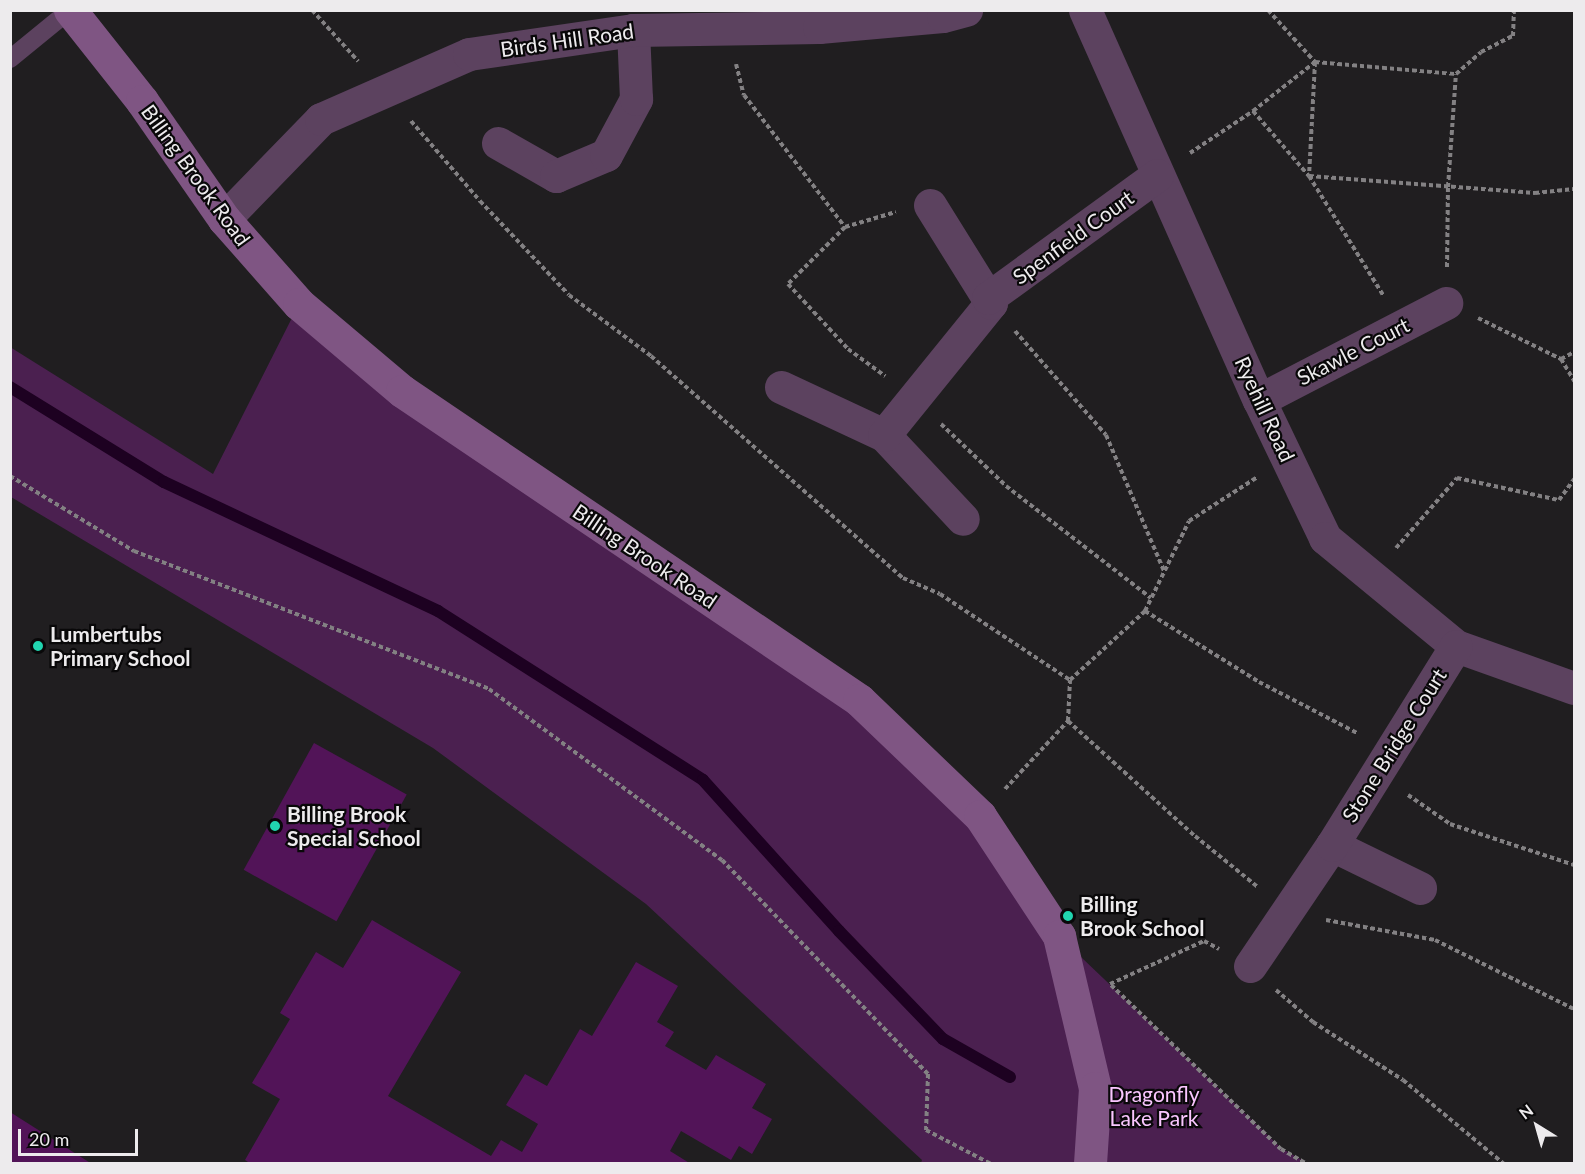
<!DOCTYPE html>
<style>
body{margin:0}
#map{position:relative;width:1585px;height:1174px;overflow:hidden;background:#201e20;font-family:Lato,sans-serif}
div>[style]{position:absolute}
.green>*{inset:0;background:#4b2050}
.stream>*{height:12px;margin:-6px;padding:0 6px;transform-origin:6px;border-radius:6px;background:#1d0121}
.building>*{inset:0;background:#521458;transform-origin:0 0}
.path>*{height:4px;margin-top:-2px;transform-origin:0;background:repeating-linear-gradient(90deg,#838183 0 4.5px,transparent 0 7.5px)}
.lane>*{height:18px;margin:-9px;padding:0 9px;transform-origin:9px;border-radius:9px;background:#5c425f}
.street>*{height:33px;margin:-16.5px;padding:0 16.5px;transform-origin:16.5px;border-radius:16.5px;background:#5c425f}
.secondary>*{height:33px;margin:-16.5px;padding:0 16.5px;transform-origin:16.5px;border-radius:16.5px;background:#7f5583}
.dots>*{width:16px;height:16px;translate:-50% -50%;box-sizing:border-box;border:3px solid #090809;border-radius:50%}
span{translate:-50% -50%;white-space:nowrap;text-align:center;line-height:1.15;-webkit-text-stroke:4.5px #090809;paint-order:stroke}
.street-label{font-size:21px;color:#edebed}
.poi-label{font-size:21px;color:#edebed;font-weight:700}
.left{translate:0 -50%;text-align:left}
.park-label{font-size:21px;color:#fac6ff}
.frame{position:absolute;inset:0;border:12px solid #edebed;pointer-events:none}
.north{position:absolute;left:1507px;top:1096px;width:60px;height:60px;-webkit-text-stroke:4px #090809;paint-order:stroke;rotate:323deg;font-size:16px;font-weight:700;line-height:24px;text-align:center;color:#edebed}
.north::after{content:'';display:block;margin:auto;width:21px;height:27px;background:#edebed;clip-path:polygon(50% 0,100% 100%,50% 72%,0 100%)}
.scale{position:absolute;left:18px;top:1129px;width:120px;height:27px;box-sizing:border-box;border:3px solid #edebed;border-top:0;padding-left:8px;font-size:18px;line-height:21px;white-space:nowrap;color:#edebed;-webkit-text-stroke:4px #090809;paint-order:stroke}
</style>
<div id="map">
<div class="green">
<i style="clip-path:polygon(299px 304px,859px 700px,980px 816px,1059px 936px,1281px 1148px,1307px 1163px,921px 1163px,922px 1160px,646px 904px,433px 748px,11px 497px,10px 347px,213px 474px)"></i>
</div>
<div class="stream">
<i style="left:10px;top:387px;width:181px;rotate:31.7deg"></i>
<i style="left:164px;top:482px;width:303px;rotate:25.2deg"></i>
<i style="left:438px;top:611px;width:314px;rotate:32.5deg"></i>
<i style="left:703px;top:780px;width:203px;rotate:48deg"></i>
<i style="left:839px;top:931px;width:150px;rotate:46.1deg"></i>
<i style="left:943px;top:1039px;width:77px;rotate:29.6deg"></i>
</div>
<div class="building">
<i style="left:314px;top:743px;width:106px;height:145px;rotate:29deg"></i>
<i style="clip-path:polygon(372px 920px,461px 972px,388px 1096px,491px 1156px,501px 1140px,522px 1152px,538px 1124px,506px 1105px,525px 1074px,547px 1086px,580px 1029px,592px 1036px,636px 962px,678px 986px,657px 1022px,674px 1032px,665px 1046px,706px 1070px,716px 1055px,766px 1084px,752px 1108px,772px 1119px,752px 1154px,739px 1146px,731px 1160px,681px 1131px,670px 1151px,691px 1164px,251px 1164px,245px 1160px,280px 1099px,252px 1083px,290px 1019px,280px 1013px,316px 952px,343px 968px)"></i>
<i style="clip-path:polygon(10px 1112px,92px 1164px,10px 1164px)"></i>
</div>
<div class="path">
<i style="left:312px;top:10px;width:69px;rotate:48deg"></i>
<i style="left:1268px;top:10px;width:70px;rotate:47.9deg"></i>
<i style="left:1315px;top:62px;width:142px;rotate:4.9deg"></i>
<i style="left:1315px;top:62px;width:114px;rotate:93deg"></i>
<i style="left:1309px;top:176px;width:140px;rotate:58.1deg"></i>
<i style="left:736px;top:64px;width:32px;rotate:76deg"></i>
<i style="left:744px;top:95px;width:166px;rotate:52.6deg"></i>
<i style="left:845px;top:227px;width:81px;rotate:135deg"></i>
<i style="left:788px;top:284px;width:88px;rotate:47.3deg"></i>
<i style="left:848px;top:349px;width:46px;rotate:36.1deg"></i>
<i style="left:1253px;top:111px;width:86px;rotate:49.3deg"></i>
<i style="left:1309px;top:176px;width:227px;rotate:4.3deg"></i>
<i style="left:1535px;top:193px;width:39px;rotate:-6deg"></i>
<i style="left:411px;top:121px;width:106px;rotate:49.2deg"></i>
<i style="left:480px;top:201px;width:129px;rotate:46.6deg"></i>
<i style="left:569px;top:295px;width:102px;rotate:36.6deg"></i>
<i style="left:651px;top:356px;width:336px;rotate:41.4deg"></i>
<i style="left:903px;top:578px;width:40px;rotate:23.4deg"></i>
<i style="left:940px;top:594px;width:156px;rotate:33.5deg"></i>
<i style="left:1190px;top:153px;width:76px;rotate:-33.7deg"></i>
<i style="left:1253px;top:111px;width:79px;rotate:-38.3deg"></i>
<i style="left:845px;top:227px;width:53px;rotate:-16.4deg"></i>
<i style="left:1447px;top:267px;width:80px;rotate:-89.3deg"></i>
<i style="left:1448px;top:187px;width:113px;rotate:-86deg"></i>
<i style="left:1456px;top:74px;width:33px;rotate:-41deg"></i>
<i style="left:1481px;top:52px;width:36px;rotate:-27deg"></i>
<i style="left:1513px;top:36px;width:26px;rotate:-88deg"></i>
<i style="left:1478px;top:318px;width:93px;rotate:26.3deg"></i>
<i style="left:1561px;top:359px;width:26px;rotate:59deg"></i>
<i style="left:1015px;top:331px;width:138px;rotate:48.8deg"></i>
<i style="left:1106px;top:435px;width:148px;rotate:66.9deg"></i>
<i style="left:1561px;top:359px;width:15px;rotate:-28deg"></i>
<i style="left:941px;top:424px;width:90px;rotate:43.6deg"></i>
<i style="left:1006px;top:486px;width:183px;rotate:37.7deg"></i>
<i style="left:10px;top:476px;width:145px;rotate:31.2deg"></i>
<i style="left:134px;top:551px;width:381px;rotate:21.2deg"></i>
<i style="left:489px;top:689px;width:289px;rotate:36.3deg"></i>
<i style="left:722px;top:860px;width:297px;rotate:46.1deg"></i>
<i style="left:928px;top:1074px;width:56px;rotate:92deg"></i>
<i style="left:926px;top:1130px;width:73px;rotate:27.6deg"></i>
<i style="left:1396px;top:548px;width:93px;rotate:-48.9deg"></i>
<i style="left:1457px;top:478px;width:104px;rotate:12.2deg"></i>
<i style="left:1559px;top:500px;width:26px;rotate:-54deg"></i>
<i style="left:1145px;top:611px;width:134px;rotate:31.9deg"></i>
<i style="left:1259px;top:682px;width:110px;rotate:27.5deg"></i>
<i style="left:1068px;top:721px;width:171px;rotate:42.2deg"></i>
<i style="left:1195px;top:836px;width:82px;rotate:39.1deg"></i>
<i style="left:1005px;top:789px;width:93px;rotate:-47.2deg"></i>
<i style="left:1068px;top:721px;width:41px;rotate:-87.2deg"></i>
<i style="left:1070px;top:680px;width:102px;rotate:-42.6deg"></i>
<i style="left:1145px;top:611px;width:100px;rotate:-63.9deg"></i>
<i style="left:1189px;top:521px;width:80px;rotate:-32.7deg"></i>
<i style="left:1408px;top:795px;width:51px;rotate:34.6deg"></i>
<i style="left:1450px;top:824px;width:131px;rotate:18.3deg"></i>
<i style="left:1326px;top:920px;width:111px;rotate:10.4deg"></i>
<i style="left:1435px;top:940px;width:155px;rotate:26.4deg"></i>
<i style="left:1110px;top:984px;width:103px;rotate:-24.6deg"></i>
<i style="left:1204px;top:941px;width:17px;rotate:28deg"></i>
<i style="left:1111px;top:985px;width:236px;rotate:44deg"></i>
<i style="left:1281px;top:1149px;width:30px;rotate:30deg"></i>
<i style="left:1276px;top:990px;width:49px;rotate:40.9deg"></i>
<i style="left:1313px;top:1022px;width:107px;rotate:32.8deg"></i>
<i style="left:1403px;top:1080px;width:131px;rotate:39.7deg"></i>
</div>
<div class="lane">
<i style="left:10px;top:59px;width:77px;rotate:-39.2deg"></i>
</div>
<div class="street">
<i style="left:1085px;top:10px;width:427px;rotate:66deg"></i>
<i style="left:1259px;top:400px;width:153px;rotate:64.4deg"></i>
<i style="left:1325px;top:538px;width:170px;rotate:39.5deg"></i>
<i style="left:1456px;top:646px;width:125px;rotate:19.6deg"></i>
<i style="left:498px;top:143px;width:67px;rotate:29.6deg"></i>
<i style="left:556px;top:176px;width:54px;rotate:-22.8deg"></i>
<i style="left:606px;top:155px;width:64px;rotate:-61.8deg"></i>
<i style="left:636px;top:99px;width:69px;rotate:-92.5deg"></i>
<i style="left:930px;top:205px;width:110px;rotate:58.1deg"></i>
<i style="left:224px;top:219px;width:139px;rotate:-45.9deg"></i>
<i style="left:321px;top:119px;width:162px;rotate:-23.7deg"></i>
<i style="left:469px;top:54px;width:166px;rotate:-8.3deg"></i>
<i style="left:633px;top:30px;width:186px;rotate:-0.9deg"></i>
<i style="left:819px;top:27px;width:124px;rotate:-5.1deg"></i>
<i style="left:943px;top:16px;width:24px;rotate:-15deg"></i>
<i style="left:781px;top:387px;width:114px;rotate:25deg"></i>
<i style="left:884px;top:435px;width:115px;rotate:46.8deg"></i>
<i style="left:1259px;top:400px;width:211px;rotate:-27.4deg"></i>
<i style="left:884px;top:435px;width:170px;rotate:-51deg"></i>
<i style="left:991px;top:303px;width:6px;rotate:-121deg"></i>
<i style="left:988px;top:298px;width:209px;rotate:-36deg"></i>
<i style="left:1332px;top:845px;width:98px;rotate:26deg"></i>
<i style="left:1250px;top:966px;width:146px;rotate:-55.9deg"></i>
<i style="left:1332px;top:845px;width:234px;rotate:-58.1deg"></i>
</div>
<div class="secondary">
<i style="left:70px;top:10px;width:116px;rotate:51.6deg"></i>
<i style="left:142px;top:101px;width:144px;rotate:55.2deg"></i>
<i style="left:224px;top:219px;width:113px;rotate:48.6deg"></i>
<i style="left:299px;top:304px;width:135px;rotate:40.2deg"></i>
<i style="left:402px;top:391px;width:552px;rotate:34.06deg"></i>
<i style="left:859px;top:700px;width:168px;rotate:43.8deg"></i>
<i style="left:980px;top:816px;width:144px;rotate:56.6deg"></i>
<i style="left:1059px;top:936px;width:156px;rotate:76.7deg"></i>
<i style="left:1095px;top:1088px;width:76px;rotate:93.8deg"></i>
</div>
<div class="dots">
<i style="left:38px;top:646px;background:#21d5b0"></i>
<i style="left:275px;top:826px;background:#21d5b0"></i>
<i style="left:1068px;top:916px;background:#21d5b0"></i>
</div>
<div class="street-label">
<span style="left:567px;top:40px;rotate:-8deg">Birds Hill Road</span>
<span style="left:196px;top:175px;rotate:54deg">Billing Brook Road</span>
<span style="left:1073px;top:237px;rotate:-36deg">Spenfield Court</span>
<span style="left:1353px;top:351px;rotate:-27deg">Skawle Court</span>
<span style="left:1265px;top:409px;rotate:65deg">Ryehill Road</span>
<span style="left:645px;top:556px;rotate:34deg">Billing Brook Road</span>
<span style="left:1394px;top:745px;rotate:-58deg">Stone Bridge Court</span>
</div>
<div class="poi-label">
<span class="left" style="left:50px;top:646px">Lumbertubs<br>Primary School</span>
<span class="left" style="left:287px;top:826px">Billing Brook<br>Special School</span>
<span class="left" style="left:1080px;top:916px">Billing<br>Brook School</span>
</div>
<div class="park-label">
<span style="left:1154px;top:1106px">Dragonfly<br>Lake Park</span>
</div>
<div class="frame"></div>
<div class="north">N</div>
<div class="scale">20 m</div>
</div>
